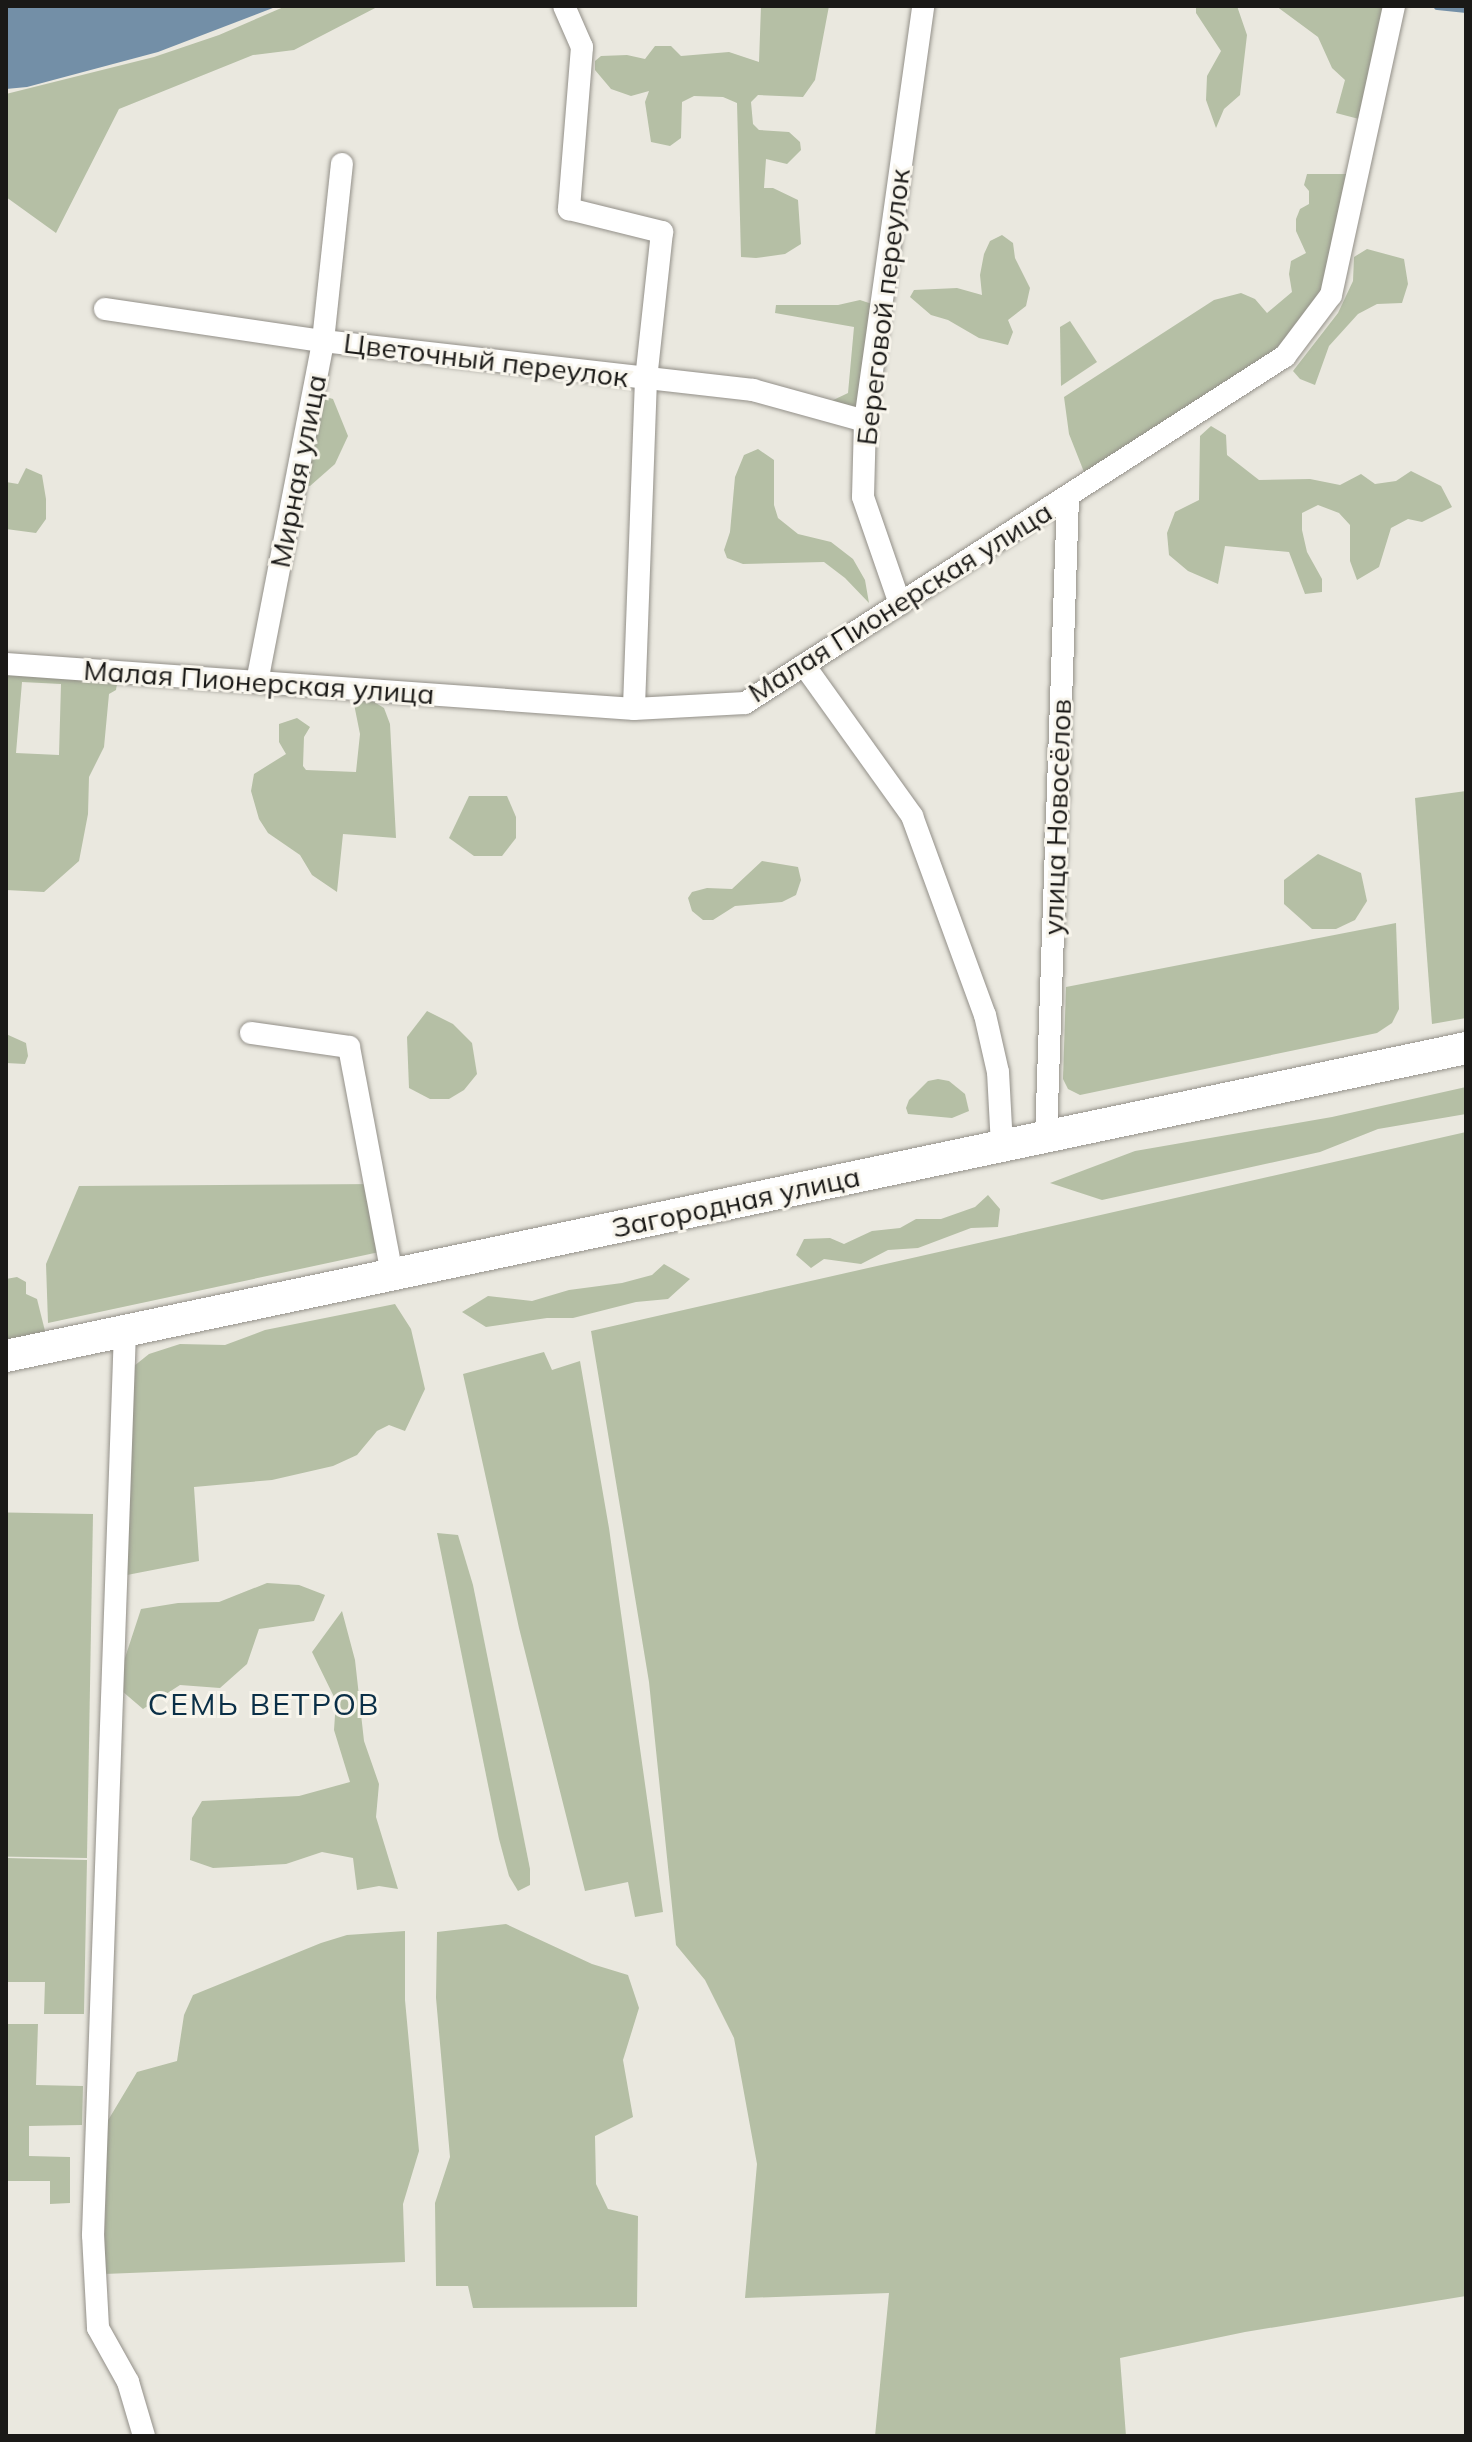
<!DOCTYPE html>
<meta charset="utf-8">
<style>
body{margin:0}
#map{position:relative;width:1472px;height:2442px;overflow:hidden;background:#eae8df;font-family:Mulish,sans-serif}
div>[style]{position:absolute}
.green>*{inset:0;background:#b5bfa5;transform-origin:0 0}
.water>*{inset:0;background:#738fa7}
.stream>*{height:7px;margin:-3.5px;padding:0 3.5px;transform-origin:3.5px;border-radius:3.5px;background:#738fa7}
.roads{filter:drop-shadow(0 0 2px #939089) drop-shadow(0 0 2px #939089)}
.minor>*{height:22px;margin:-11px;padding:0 11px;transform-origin:11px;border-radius:11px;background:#fff}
.highway>*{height:32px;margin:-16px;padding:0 16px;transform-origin:16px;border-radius:16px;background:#fff}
span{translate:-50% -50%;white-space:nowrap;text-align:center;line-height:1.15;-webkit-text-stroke:6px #f8f5ec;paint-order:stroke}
.street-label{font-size:28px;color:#1a1917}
.neighbourhood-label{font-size:30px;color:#0a2f47;letter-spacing:2px}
.frame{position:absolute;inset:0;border:8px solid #1a1917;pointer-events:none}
</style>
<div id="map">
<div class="green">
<i style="clip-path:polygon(286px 6px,379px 6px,294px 50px,253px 55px,119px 109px,56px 233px,6px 197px,6px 94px,154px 57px,219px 35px)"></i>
<i style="clip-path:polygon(761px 6px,829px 6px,815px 80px,803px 97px,758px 95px,751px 102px,753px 124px,759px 130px,789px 132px,800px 142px,801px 150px,787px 164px,766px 159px,764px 188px,773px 188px,798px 200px,801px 244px,785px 254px,756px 258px,741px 257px,737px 103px,723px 97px,694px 96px,682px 102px,681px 138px,670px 146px,651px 142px,645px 102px,649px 91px,631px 96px,611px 89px,595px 70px,595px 61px,601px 56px,627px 55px,645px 59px,655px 46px,671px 46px,681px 56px,729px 52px,759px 62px)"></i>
<i style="clip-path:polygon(1196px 6px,1237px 6px,1247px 35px,1240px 95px,1224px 109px,1216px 128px,1206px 100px,1207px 76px,1221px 51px,1196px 13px)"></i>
<i style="clip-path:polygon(1276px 6px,1385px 7px,1359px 119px,1336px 113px,1345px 80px,1332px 68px,1318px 37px)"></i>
<i style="clip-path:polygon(1307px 174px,1349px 174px,1322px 292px,1276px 354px,1086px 477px,1069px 434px,1064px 397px,1214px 300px,1241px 293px,1255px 299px,1267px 313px,1292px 292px,1289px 274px,1291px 261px,1306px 253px,1296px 231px,1296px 219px,1300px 209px,1309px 204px,1309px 191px,1304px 185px)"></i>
<i style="clip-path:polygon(1002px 235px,1013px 243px,1015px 258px,1030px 288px,1026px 306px,1008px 320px,1013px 332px,1008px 345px,979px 338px,948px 320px,931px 315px,910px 297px,914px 290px,957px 288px,982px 295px,980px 275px,984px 254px,990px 241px)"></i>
<i style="clip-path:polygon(1367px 249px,1404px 259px,1408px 284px,1402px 303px,1377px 304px,1358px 314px,1329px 346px,1315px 385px,1300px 379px,1293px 371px,1338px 313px,1353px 281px,1354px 257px)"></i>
<i style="clip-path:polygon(860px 300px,872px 304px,862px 386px,854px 413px,825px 404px,848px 393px,854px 327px,775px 313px,776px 305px,838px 305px)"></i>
<i style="clip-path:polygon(1070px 321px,1097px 362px,1061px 386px,1060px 327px)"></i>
<i style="clip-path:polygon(319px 395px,333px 399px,348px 436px,335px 464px,310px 486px,304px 485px)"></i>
<i style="clip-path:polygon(1211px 426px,1226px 435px,1227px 455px,1259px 480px,1310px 479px,1340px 485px,1361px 474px,1375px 484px,1396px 481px,1411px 471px,1441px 486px,1452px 507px,1422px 522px,1408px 519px,1391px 528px,1379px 567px,1357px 580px,1350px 561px,1350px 525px,1339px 513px,1318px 505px,1302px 513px,1302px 530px,1307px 552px,1322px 579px,1322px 592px,1305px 594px,1289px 552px,1225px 546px,1218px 584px,1188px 571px,1169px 555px,1167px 533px,1175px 512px,1199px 500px,1200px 436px)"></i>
<i style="clip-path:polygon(758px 449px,774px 460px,774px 505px,778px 518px,798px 534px,831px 542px,853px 559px,865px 580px,869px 603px,845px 578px,824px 562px,743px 564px,727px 558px,724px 550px,730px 532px,735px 477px,744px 455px)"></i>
<i style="clip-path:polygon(26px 468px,42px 475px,46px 499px,46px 519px,36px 533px,6px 529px,6px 482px,18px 484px)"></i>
<i style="clip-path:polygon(evenodd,6px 670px,118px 678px,116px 690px,109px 694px,104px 747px,89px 777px,88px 814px,79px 861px,44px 892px,6px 890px,6px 670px,22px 682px,61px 684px,59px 755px,16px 753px,22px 682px)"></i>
<i style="clip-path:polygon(366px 697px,384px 708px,390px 724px,396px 838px,343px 834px,337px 892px,312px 875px,300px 855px,268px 833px,259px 819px,251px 791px,254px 774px,286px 754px,279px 742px,279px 724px,297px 718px,310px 727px,304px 737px,303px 766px,306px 770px,356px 772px,360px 734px,353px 699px)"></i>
<i style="clip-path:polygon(1466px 791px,1466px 1018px,1432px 1024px,1415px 798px)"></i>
<i style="clip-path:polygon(469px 796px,507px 796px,516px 817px,516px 838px,502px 856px,474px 856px,449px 838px)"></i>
<i style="clip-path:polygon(1318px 854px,1361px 873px,1367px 901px,1355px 920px,1336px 929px,1312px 929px,1284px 904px,1284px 880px)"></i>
<i style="clip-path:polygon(762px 861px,798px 867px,801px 880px,796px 895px,782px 902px,735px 906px,713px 920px,703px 920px,692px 911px,688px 898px,692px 892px,707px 888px,732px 889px)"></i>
<i style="clip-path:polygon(1396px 923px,1399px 1009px,1392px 1023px,1377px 1033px,1080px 1095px,1068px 1089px,1063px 1079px,1066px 987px)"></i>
<i style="clip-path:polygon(427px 1011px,453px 1024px,472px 1043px,477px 1074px,464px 1090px,449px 1099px,430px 1099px,409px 1088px,407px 1037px)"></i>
<i style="clip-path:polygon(6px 1034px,26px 1043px,28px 1056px,25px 1064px,6px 1063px)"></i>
<i style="clip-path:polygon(938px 1079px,949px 1081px,965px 1094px,969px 1111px,952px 1118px,908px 1114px,906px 1108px,909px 1100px,928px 1081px)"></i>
<i style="clip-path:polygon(1466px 1087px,1466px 1114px,1378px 1129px,1320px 1152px,1102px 1200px,1050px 1183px,1135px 1151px,1332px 1117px)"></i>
<i style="clip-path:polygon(1466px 1132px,1466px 2296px,1245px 2332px,1120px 2358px,1126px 2436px,875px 2436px,889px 2293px,745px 2298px,757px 2164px,734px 2038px,705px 1980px,676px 1945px,649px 1682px,591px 1331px)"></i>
<i style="clip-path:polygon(381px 1184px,398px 1248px,48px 1323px,46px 1264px,79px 1186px)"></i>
<i style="clip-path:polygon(988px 1195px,1000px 1209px,998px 1227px,971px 1228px,918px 1248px,888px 1250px,861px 1264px,824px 1259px,811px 1268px,796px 1255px,804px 1239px,830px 1238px,844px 1244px,872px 1231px,900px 1228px,916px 1219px,941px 1219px,975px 1207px)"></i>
<i style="clip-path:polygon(664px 1264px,690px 1279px,668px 1299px,636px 1302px,573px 1318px,547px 1318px,486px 1327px,462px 1312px,488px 1296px,532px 1301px,569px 1290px,622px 1283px,652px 1275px)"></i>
<i style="clip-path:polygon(17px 1277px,26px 1282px,26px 1294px,37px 1299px,45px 1331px,6px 1349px,6px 1279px)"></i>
<i style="clip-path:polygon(395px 1304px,411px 1329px,425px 1389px,405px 1431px,389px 1425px,377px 1431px,357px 1455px,333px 1466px,272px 1480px,194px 1487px,199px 1561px,127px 1575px,129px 1370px,149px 1354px,180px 1344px,225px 1345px,265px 1330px)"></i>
<i style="clip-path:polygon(544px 1352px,552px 1370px,580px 1361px,609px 1528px,663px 1912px,635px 1917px,628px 1882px,585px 1891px,519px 1628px,463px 1374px)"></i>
<i style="left:93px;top:1514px;width:344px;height:87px;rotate:91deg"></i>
<i style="clip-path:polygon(437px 1533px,458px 1535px,473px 1585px,530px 1869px,530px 1885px,518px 1891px,509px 1876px,499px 1839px)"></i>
<i style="clip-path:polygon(267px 1583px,299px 1585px,325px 1595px,314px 1621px,259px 1629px,247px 1664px,220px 1688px,180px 1685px,143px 1709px,122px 1691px,122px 1667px,141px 1609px,178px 1603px,219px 1602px)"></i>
<i style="clip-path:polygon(342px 1611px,355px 1660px,364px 1741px,379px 1784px,376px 1817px,398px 1889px,379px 1886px,357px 1890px,353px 1858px,322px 1852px,286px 1864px,213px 1868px,190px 1860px,192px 1818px,202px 1801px,299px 1796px,350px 1782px,334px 1730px,336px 1701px,312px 1652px)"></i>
<i style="clip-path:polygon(6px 1858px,87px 1860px,84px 2014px,44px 2014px,45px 1982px,6px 1982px)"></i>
<i style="clip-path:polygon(506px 1924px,592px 1964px,628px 1975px,639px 2008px,623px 2060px,633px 2117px,595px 2136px,596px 2184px,608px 2209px,638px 2216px,637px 2307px,473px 2308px,468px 2286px,436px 2286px,435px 2203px,450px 2157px,436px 1998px,437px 1932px)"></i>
<i style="clip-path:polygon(405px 1931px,405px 2000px,419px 2151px,403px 2204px,405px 2262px,104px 2274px,107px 2122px,137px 2072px,177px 2061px,184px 2015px,193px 1995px,321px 1943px,347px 1935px)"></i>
<i style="clip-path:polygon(6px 2024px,38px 2024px,36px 2085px,83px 2086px,82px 2125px,29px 2126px,29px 2156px,70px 2157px,70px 2203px,50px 2204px,50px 2181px,6px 2181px)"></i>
</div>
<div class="water">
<i style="clip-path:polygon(6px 6px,278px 6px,158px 52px,27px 87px,6px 89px)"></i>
</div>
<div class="stream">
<i style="left:1437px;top:6px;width:29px;rotate:6deg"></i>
</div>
<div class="roads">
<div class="minor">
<i style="left:564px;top:6px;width:45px;rotate:66.3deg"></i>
<i style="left:582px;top:47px;width:163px;rotate:94.6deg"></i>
<i style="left:569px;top:209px;width:96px;rotate:13.9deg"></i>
<i style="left:662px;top:232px;width:148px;rotate:96.2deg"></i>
<i style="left:646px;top:379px;width:330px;rotate:92.1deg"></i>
<i style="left:105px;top:309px;width:220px;rotate:8.4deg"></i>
<i style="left:323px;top:341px;width:433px;rotate:6.5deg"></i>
<i style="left:753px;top:390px;width:116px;rotate:15.5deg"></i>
<i style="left:900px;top:604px;width:113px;rotate:-109.1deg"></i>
<i style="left:863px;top:497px;width:76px;rotate:-88.5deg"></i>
<i style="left:865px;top:421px;width:419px;rotate:-82deg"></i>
<i style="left:6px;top:664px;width:630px;rotate:4.1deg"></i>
<i style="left:634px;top:709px;width:111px;rotate:-3.1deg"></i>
<i style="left:745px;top:703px;width:642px;rotate:-32.72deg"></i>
<i style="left:1285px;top:356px;width:76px;rotate:-53deg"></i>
<i style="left:1331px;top:295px;width:296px;rotate:-77.7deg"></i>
<i style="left:804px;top:665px;width:186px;rotate:54.4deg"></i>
<i style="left:912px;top:816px;width:212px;rotate:69.9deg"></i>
<i style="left:985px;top:1015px;width:58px;rotate:77.2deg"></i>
<i style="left:998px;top:1072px;width:74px;rotate:86.9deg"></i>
<i style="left:257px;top:682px;width:347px;rotate:-79deg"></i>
<i style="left:323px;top:341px;width:178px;rotate:-83.9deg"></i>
<i style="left:251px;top:1033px;width:99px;rotate:8.1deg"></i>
<i style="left:349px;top:1047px;width:231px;rotate:79.3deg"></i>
<i style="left:1046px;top:1137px;width:641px;rotate:-88.03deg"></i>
<i style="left:125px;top:1331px;width:905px;rotate:92.03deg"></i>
<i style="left:93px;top:2235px;width:93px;rotate:86.9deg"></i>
<i style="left:98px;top:2328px;width:62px;rotate:60.9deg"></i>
<i style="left:128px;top:2382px;width:56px;rotate:73.5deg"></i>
</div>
<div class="highway">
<i style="left:6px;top:1356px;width:1492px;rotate:-11.91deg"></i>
</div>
</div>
<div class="street-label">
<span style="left:883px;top:307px;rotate:-83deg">Береговой переулок</span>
<span style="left:486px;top:360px;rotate:7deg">Цветочный переулок</span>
<span style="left:298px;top:471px;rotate:-79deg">Мирная улица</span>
<span style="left:900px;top:602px;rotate:-32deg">Малая Пионерская улица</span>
<span style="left:259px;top:682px;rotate:4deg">Малая Пионерская улица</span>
<span style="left:1057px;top:817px;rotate:-88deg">улица Новосёлов</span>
<span style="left:736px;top:1202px;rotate:-12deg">Загородная улица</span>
</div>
<div class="neighbourhood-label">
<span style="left:264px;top:1704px">СЕМЬ ВЕТРОВ</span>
</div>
<div class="frame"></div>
</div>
